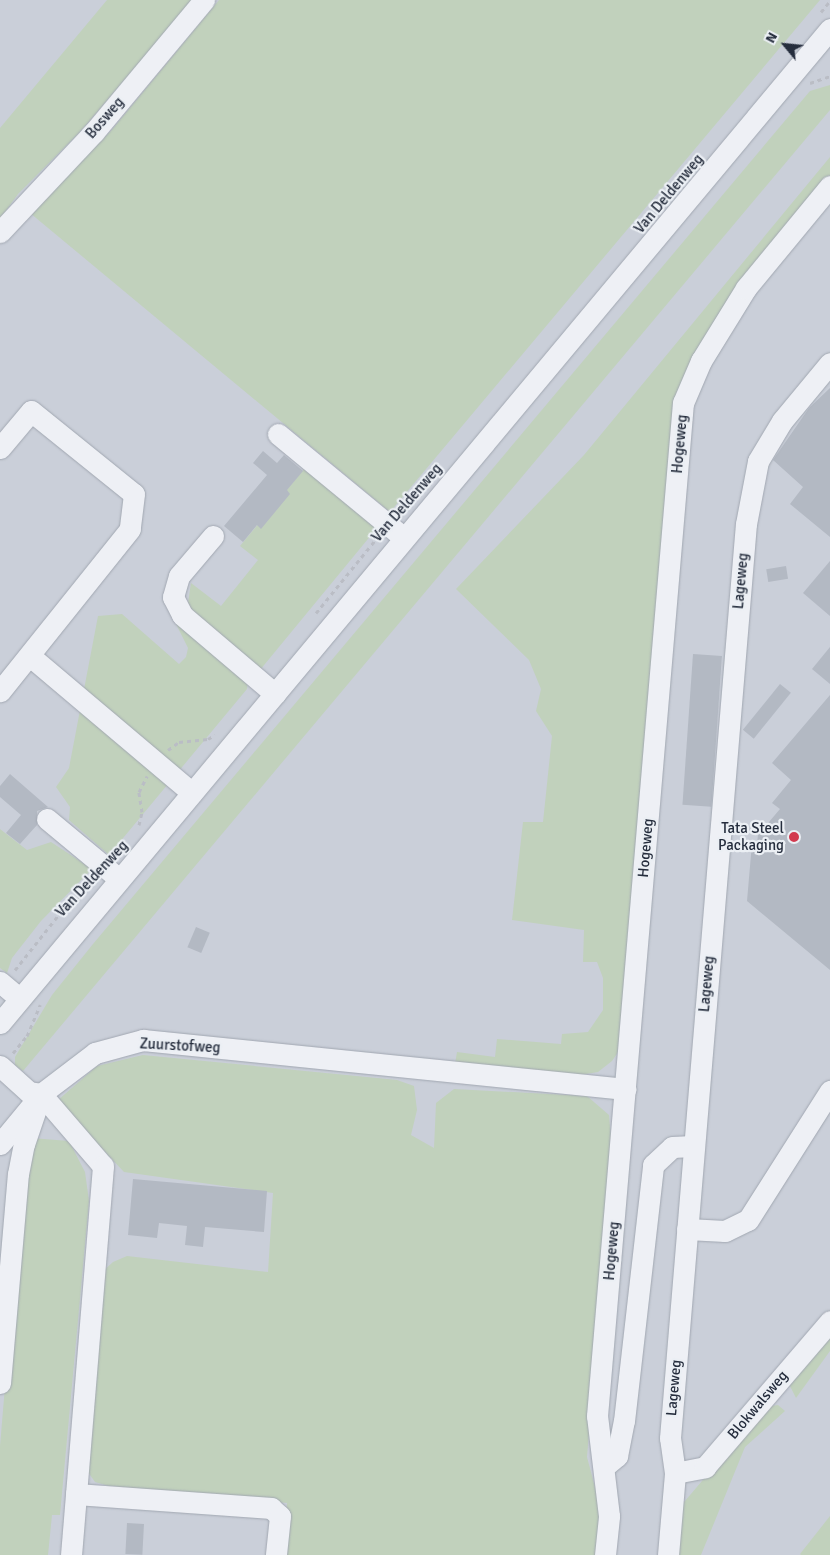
<!DOCTYPE html>
<style>
body{margin:0}
#map{position:relative;width:830px;height:1555px;overflow:hidden;background:#dce0e7;font-family:Signika,sans-serif}
div>[style]{position:absolute}
.built>*{inset:0;background:#cacfd9;transform-origin:0 0}
.green>*{inset:0;background:#c1d1bc}
.building>*{inset:0;background:#b3b9c3;transform-origin:0 0}
.path>*{height:3px;margin-top:-1.5px;transform-origin:0;background:repeating-linear-gradient(90deg,#babdc5 0 4px,transparent 0 8px)}
.roads{filter:drop-shadow(0 0 1px #a1a7b1) drop-shadow(0 0 1px #a1a7b1)}
.minor>*{height:21px;margin:-10.5px;padding:0 10.5px;transform-origin:10.5px;border-radius:10.5px;background:#eef0f5}
.dots>*{width:14px;height:14px;translate:-50% -50%;box-sizing:border-box;border:2px solid #ebeff4;border-radius:50%}
span{translate:-50% -50%;white-space:nowrap;text-align:center;line-height:1.15;-webkit-text-stroke:4.5px #ebeff4;paint-order:stroke}
.street-label{font-size:15px;color:#252d3d}
.poi-label{font-size:15px;color:#252d3d}
.right{translate:-100% -50%;text-align:right}
.north{position:absolute;left:760px;top:20px;width:50px;height:50px;-webkit-text-stroke:4px #ebeff4;paint-order:stroke;rotate:298deg;font-size:14px;font-weight:700;line-height:20px;text-align:center;color:#252d3d}
.north::after{content:'';display:block;margin:auto;width:18px;height:22px;background:#252d3d;clip-path:polygon(50% 0,100% 100%,50% 72%,0 100%)}
</style>
<div id="map">
<div class="built">
<i style="left:0;top:0;width:830px;height:1555px"></i>
</div>
<div class="green">
<i style="clip-path:polygon(107px 0,193px 0,80px 132px,18px 194px,0 219px,0 128px)"></i>
<i style="clip-path:polygon(219px 0,820px 0,390px 512px,30px 213px,50px 189px,110px 132px)"></i>
<i style="clip-path:polygon(830px 85px,830px 110px,23px 1071px,15px 1065px,15px 1057px,52px 995px,93px 944px,810px 91px)"></i>
<i style="clip-path:polygon(830px 157px,830px 176px,699px 350px,621px 1048px,612px 1061px,598px 1072px,580px 1075px,455px 1064px,457px 1052px,495px 1057px,497px 1039px,561px 1044px,562px 1034px,588px 1032px,603px 1010px,603px 978px,597px 962px,583px 962px,584px 930px,512px 920px,523px 822px,543px 822px,552px 736px,536px 711px,541px 689px,529px 660px,456px 589px,584px 455px)"></i>
<i style="clip-path:polygon(304px 469px,377px 528px,260px 670px,198px 619px,188px 603px,191px 583px,221px 606px,258px 560px,240px 546px)"></i>
<i style="clip-path:polygon(122px 614px,179px 664px,186px 657px,188px 648px,171px 614px,248px 681px,247px 689px,109px 855px,69px 820px,70px 807px,56px 787px,69px 768px,98px 616px)"></i>
<i style="clip-path:polygon(0 829px,27px 850px,51px 842px,92px 869px,41px 921px,12px 958px,7px 973px,0 968px)"></i>
<i style="clip-path:polygon(143px 1055px,397px 1080px,414px 1086px,417px 1110px,411px 1135px,434px 1148px,436px 1103px,454px 1089px,587px 1096px,609px 1115px,612px 1150px,587px 1457px,600px 1506px,596px 1555px,283px 1555px,287px 1503px,109px 1486px,95px 1482px,88px 1472px,101px 1273px,113px 1262px,127px 1256px,268px 1272px,273px 1193px,124px 1172px,57px 1101px,97px 1066px)"></i>
<i style="clip-path:polygon(31px 1138px,69px 1141px,85px 1172px,89px 1201px,60px 1515px,52px 1515px,48px 1555px,0 1555px,0 1446px,23px 1171px)"></i>
<i style="clip-path:polygon(830px 1331px,830px 1351px,796px 1398px,790px 1386px,793px 1376px)"></i>
<i style="clip-path:polygon(778px 1405px,785px 1411px,745px 1447px,701px 1555px,675px 1555px,679px 1508px,765px 1407px)"></i>
<i style="clip-path:polygon(830px 1516px,830px 1555px,801px 1555px,800px 1554px)"></i>
</div>
<div class="building">
<i style="clip-path:polygon(830px 388px,830px 537px,790px 504px,803px 487px,773px 460px,809px 408px)"></i>
<i style="clip-path:polygon(263px 451px,277px 463px,284px 455px,303px 471px,287px 490px,290px 494px,261px 529px,257px 525px,243px 542px,224px 526px,267px 475px,253px 463px)"></i>
<i style="clip-path:polygon(830px 561px,830px 616px,803px 593px)"></i>
<i style="left:786px;top:566px;width:13px;height:20px;rotate:81deg"></i>
<i style="clip-path:polygon(830px 647px,830px 684px,812px 669px)"></i>
<i style="left:693px;top:654px;width:29px;height:151px;rotate:4deg"></i>
<i style="left:780px;top:684px;width:14px;height:59px;rotate:39deg"></i>
<i style="clip-path:polygon(830px 695px,830px 970px,747px 901px,752px 843px,757px 844px,758px 835px,780px 809px,772px 803px,791px 780px,772px 763px)"></i>
<i style="clip-path:polygon(10px 774px,48px 807px,37px 811px,37px 825px,20px 844px,6px 833px,21px 815px,0 797px,0 786px)"></i>
<i style="left:196px;top:927px;width:15px;height:22px;rotate:23deg"></i>
<i style="clip-path:polygon(133px 1179px,267px 1191px,264px 1232px,205px 1227px,203px 1247px,185px 1245px,187px 1226px,159px 1223px,157px 1238px,128px 1235px)"></i>
<i style="left:127px;top:1523px;width:17px;height:31px;rotate:3deg"></i>
</div>
<div class="path">
<i style="left:821px;top:12px;width:14px;rotate:-51deg"></i>
<i style="left:810px;top:83px;width:21px;rotate:-19deg"></i>
<i style="left:400px;top:511px;width:37px;rotate:-49deg"></i>
<i style="left:316px;top:613px;width:97px;rotate:-50.9deg"></i>
<i style="left:168px;top:750px;width:14px;rotate:-36deg"></i>
<i style="left:179px;top:742px;width:29px;rotate:-6deg"></i>
<i style="left:208px;top:739px;width:8px;rotate:-30deg"></i>
<i style="left:139px;top:825px;width:13px;rotate:-77deg"></i>
<i style="left:142px;top:812px;width:20px;rotate:-99deg"></i>
<i style="left:139px;top:792px;width:18px;rotate:-63deg"></i>
<i style="left:15px;top:970px;width:80px;rotate:-51.6deg"></i>
<i style="left:65px;top:907px;width:17px;rotate:-36deg"></i>
<i style="left:13px;top:1053px;width:22px;rotate:-51deg"></i>
<i style="left:27px;top:1036px;width:34px;rotate:-67deg"></i>
</div>
<div class="roads">
<div class="minor">
<i style="left:0;top:232px;width:137px;rotate:-46.8deg"></i>
<i style="left:94px;top:132px;width:172px;rotate:-50.2deg"></i>
<i style="left:278px;top:434px;width:163px;rotate:39.5deg"></i>
<i style="left:0;top:448px;width:48px;rotate:-50deg"></i>
<i style="left:31px;top:411px;width:132px;rotate:38.9deg"></i>
<i style="left:134px;top:494px;width:35px;rotate:97deg"></i>
<i style="left:130px;top:529px;width:208px;rotate:128.7deg"></i>
<i style="left:213px;top:536px;width:52px;rotate:130.4deg"></i>
<i style="left:179px;top:576px;width:22px;rotate:106deg"></i>
<i style="left:173px;top:597px;width:20px;rotate:63deg"></i>
<i style="left:182px;top:615px;width:122px;rotate:40.3deg"></i>
<i style="left:30px;top:656px;width:212px;rotate:40.2deg"></i>
<i style="left:47px;top:819px;width:92px;rotate:39.7deg"></i>
<i style="left:0;top:982px;width:26px;rotate:40deg"></i>
<i style="left:0;top:1023px;width:1295px;rotate:-50.14deg"></i>
<i style="left:0;top:1066px;width:39px;rotate:42deg"></i>
<i style="left:29px;top:1092px;width:12px;rotate:9deg"></i>
<i style="left:41px;top:1094px;width:95px;rotate:49.3deg"></i>
<i style="left:103px;top:1166px;width:390px;rotate:94.7deg"></i>
<i style="left:0;top:1144px;width:52px;rotate:-50.5deg"></i>
<i style="left:687px;top:1229px;width:38px;rotate:3deg"></i>
<i style="left:725px;top:1231px;width:25px;rotate:-26deg"></i>
<i style="left:748px;top:1220px;width:153px;rotate:-57.6deg"></i>
<i style="left:0;top:1383px;width:210px;rotate:-85.1deg"></i>
<i style="left:18px;top:1174px;width:31px;rotate:-79deg"></i>
<i style="left:24px;top:1144px;width:53px;rotate:-71.2deg"></i>
<i style="left:41px;top:1094px;width:68px;rotate:-37.2deg"></i>
<i style="left:95px;top:1053px;width:50px;rotate:-15.2deg"></i>
<i style="left:143px;top:1040px;width:485px;rotate:5.8deg"></i>
<i style="left:605px;top:1466px;width:16px;rotate:-40deg"></i>
<i style="left:617px;top:1456px;width:36px;rotate:-79deg"></i>
<i style="left:624px;top:1421px;width:258px;rotate:-83.5deg"></i>
<i style="left:653px;top:1165px;width:26px;rotate:-43deg"></i>
<i style="left:672px;top:1147px;width:21px;rotate:-3deg"></i>
<i style="left:675px;top:1473px;width:31px;rotate:-11deg"></i>
<i style="left:705px;top:1467px;width:192px;rotate:-49.4deg"></i>
<i style="left:76px;top:1494px;width:196px;rotate:4.1deg"></i>
<i style="left:271px;top:1508px;width:12px;rotate:42deg"></i>
<i style="left:280px;top:1516px;width:39px;rotate:96deg"></i>
<i style="left:605px;top:1555px;width:39px;rotate:-84deg"></i>
<i style="left:609px;top:1516px;width:101px;rotate:-96.8deg"></i>
<i style="left:597px;top:1416px;width:1017px;rotate:-85.15deg"></i>
<i style="left:683px;top:403px;width:46px;rotate:-66.8deg"></i>
<i style="left:701px;top:361px;width:86px;rotate:-58.3deg"></i>
<i style="left:746px;top:288px;width:132px;rotate:-50.5deg"></i>
<i style="left:668px;top:1555px;width:82px;rotate:-85.1deg"></i>
<i style="left:675px;top:1473px;width:35px;rotate:-98deg"></i>
<i style="left:670px;top:1438px;width:917px;rotate:-85.25deg"></i>
<i style="left:746px;top:524px;width:64px;rotate:-79.2deg"></i>
<i style="left:758px;top:461px;width:47px;rotate:-59deg"></i>
<i style="left:782px;top:421px;width:75px;rotate:-50.4deg"></i>
</div>
</div>
<div class="dots">
<i style="left:794px;top:837px;background:#d23a4f"></i>
</div>
<div class="street-label">
<span style="left:105px;top:118px;rotate:-49deg">Bosweg</span>
<span style="left:669px;top:194px;rotate:-50deg">Van Deldenweg</span>
<span style="left:680px;top:444px;rotate:-85deg">Hogeweg</span>
<span style="left:407px;top:503px;rotate:-49deg">Van Deldenweg</span>
<span style="left:741px;top:581px;rotate:-85deg">Lageweg</span>
<span style="left:646px;top:848px;rotate:-85deg">Hogeweg</span>
<span style="left:92px;top:879px;rotate:-47deg">Van Deldenweg</span>
<span style="left:707px;top:984px;rotate:-85deg">Lageweg</span>
<span style="left:180px;top:1046px;rotate:3deg">Zuurstofweg</span>
<span style="left:612px;top:1251px;rotate:-85deg">Hogeweg</span>
<span style="left:674px;top:1388px;rotate:-85deg">Lageweg</span>
<span style="left:758px;top:1405px;rotate:-50deg">Blokwalsweg</span>
</div>
<div class="poi-label">
<span class="right" style="left:784px;top:837px">Tata Steel<br>Packaging</span>
</div>
<div class="north">N</div>
</div>
